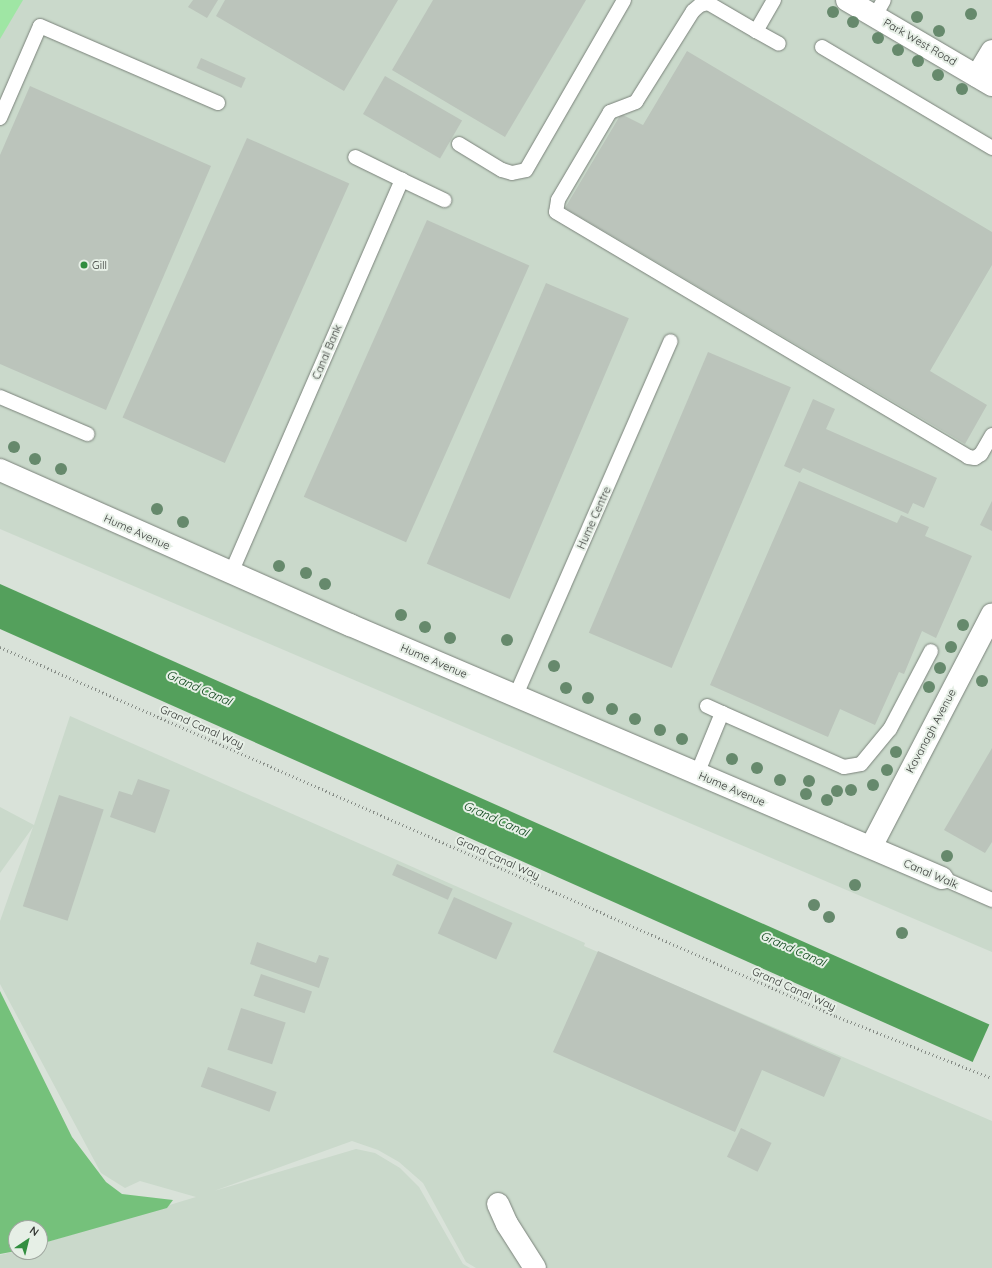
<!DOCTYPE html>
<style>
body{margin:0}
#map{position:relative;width:992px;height:1268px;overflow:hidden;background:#d9e2d9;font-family:Quicksand,sans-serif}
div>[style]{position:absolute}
.built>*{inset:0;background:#cad9cb}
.green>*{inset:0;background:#9fe6a4}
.forest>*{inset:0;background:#75c17b}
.water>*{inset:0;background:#54a05c;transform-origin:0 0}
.building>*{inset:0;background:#bbc4bb;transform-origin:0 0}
.path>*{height:2.5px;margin-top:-1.25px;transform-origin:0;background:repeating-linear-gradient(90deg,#888e88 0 1px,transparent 0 4px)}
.roads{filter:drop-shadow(0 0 1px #7a827a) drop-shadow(0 0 1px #7a827a)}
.lane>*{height:14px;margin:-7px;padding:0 7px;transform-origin:7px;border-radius:7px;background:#fff}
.street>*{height:22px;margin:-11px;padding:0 11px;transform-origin:11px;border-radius:11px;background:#fff}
.secondary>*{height:22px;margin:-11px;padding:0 11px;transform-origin:11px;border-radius:11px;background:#fff}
.trees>*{width:12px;height:12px;margin:-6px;border-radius:50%;background:#66896c}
.dots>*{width:11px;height:11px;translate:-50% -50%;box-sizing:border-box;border:2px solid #e6efe6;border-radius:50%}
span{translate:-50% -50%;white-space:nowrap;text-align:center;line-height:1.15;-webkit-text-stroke:4px #e6efe6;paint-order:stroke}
.street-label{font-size:11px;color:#353835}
.poi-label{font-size:11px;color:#353835}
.left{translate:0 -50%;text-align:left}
.water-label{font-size:12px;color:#043e11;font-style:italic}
.north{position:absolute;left:8px;top:1220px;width:40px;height:40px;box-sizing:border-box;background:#e6efe6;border:1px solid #9fa69f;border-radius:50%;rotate:35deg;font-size:11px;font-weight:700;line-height:16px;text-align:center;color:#353835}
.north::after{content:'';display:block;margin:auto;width:14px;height:18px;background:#328e40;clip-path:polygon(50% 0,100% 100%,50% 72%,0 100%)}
</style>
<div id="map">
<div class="built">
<i style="clip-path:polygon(0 0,992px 0,992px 952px,0 529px)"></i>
<i style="clip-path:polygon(70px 716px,585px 943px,584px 946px,992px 1121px,992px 1268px,476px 1268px,466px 1262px,423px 1183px,399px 1162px,378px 1150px,352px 1141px,214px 1191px,356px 1149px,375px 1153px,400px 1168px,419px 1187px,463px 1264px,470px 1268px,0 1268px,0 1255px,16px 1251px,40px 1252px,40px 1244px,196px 1197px,140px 1181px,125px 1188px,101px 1173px,0 984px,0 921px,33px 827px,0 873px,0 807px,34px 825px)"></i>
</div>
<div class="green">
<i style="clip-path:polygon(0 0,23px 0,0 39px)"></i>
</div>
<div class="forest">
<i style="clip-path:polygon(0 991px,72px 1137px,106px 1182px,122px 1194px,173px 1200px,167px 1208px,40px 1244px,40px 1228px,16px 1228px,16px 1251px,0 1254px)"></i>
</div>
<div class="water">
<i style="left:0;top:584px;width:1083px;height:41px;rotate:24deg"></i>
</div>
<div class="building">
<i style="clip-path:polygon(193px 0,218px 0,207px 18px,188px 7px)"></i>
<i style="clip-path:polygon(225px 0,398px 0,344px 91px,216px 16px)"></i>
<i style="clip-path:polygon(433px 0,586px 0,505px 137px,392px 70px)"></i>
<i style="clip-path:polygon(687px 51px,992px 232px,992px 265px,930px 371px,987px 405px,965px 444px,565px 208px,621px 114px,643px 125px)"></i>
<i style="left:201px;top:58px;width:49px;height:11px;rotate:24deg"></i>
<i style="left:385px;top:76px;width:89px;height:44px;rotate:30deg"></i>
<i style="clip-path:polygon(30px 86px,211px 166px,106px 410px,0 364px,0 155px)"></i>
<i style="left:247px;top:138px;width:112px;height:306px;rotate:24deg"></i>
<i style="left:427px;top:220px;width:112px;height:303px;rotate:24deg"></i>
<i style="left:546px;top:283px;width:90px;height:305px;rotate:23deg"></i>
<i style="left:708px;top:352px;width:90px;height:305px;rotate:23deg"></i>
<i style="clip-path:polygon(813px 399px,835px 409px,826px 429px,937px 478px,924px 508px,913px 503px,908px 514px,803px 468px,800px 473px,784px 466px)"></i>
<i style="clip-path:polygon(799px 481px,897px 523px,901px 515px,929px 527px,925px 536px,972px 556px,936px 638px,922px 631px,904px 674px,899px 672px,875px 725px,840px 709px,828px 737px,710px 685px)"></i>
<i style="clip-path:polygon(992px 501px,992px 531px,980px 525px)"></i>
<i style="clip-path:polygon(992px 748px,992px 842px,985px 853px,944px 830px)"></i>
<i style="clip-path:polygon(138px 779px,170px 790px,155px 833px,110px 817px,119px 791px,132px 795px)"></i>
<i style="left:59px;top:795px;width:47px;height:117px;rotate:18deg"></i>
<i style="left:397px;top:864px;width:61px;height:12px;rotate:24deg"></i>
<i style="left:454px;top:897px;width:64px;height:40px;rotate:24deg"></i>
<i style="clip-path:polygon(257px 942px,316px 963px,319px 955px,329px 958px,319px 988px,250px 964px)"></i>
<i style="clip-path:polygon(598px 951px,841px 1058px,824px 1097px,762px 1070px,735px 1132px,553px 1052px)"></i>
<i style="left:261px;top:974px;width:54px;height:23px;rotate:19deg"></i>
<i style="left:241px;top:1008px;width:47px;height:44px;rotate:18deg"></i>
<i style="left:208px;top:1067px;width:73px;height:21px;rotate:20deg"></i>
<i style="left:741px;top:1128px;width:34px;height:32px;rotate:26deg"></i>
</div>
<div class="path">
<i style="left:0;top:647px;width:914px;rotate:23.82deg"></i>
<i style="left:836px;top:1016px;width:168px;rotate:21.7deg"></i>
</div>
<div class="roads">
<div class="lane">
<i style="left:774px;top:0;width:36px;rotate:120deg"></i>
<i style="left:756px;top:31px;width:56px;rotate:-149.7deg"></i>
<i style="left:708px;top:3px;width:8px;rotate:166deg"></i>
<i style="left:700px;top:5px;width:9px;rotate:139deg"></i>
<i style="left:693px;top:11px;width:107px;rotate:122.1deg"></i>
<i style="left:636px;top:102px;width:28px;rotate:159deg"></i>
<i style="left:610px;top:112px;width:102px;rotate:120.6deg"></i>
<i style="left:558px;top:200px;width:12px;rotate:99deg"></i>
<i style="left:556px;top:212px;width:479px;rotate:30.7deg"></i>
<i style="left:968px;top:457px;width:7px;rotate:8deg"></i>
<i style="left:975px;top:458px;width:7px;rotate:-34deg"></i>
<i style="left:981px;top:454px;width:22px;rotate:-60deg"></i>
<i style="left:875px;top:16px;width:18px;rotate:-61deg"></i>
<i style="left:756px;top:31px;width:26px;rotate:29deg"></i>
<i style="left:822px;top:47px;width:198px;rotate:30.7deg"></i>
<i style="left:0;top:118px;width:100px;rotate:-66.5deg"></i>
<i style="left:40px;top:26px;width:194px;rotate:23.4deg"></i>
<i style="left:459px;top:144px;width:50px;rotate:31.2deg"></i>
<i style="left:502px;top:170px;width:10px;rotate:17deg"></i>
<i style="left:512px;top:173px;width:14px;rotate:-12deg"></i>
<i style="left:526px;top:170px;width:196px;rotate:-60deg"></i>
<i style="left:402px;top:180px;width:47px;rotate:25.5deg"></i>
<i style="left:0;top:397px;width:95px;rotate:23deg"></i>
<i style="left:231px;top:573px;width:429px;rotate:-66.5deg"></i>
<i style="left:402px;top:180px;width:52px;rotate:-153.9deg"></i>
<i style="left:516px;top:695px;width:386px;rotate:-66.4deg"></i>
<i style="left:707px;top:706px;width:17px;rotate:25deg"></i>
<i style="left:697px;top:774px;width:66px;rotate:-67.7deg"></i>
<i style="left:722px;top:713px;width:133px;rotate:23.9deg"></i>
<i style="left:844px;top:767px;width:17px;rotate:-10deg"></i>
<i style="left:861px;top:764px;width:45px;rotate:-50.4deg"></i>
<i style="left:890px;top:729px;width:88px;rotate:-62.3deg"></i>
<i style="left:942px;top:878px;width:55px;rotate:23.7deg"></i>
</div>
<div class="street">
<i style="left:977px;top:76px;width:29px;rotate:-59deg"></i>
<i style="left:0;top:470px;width:383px;rotate:23.9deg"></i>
<i style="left:350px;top:625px;width:644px;rotate:23.14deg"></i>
<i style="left:871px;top:847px;width:262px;rotate:-62.5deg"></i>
<i style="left:498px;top:1204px;width:22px;rotate:66deg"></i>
<i style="left:507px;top:1224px;width:52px;rotate:57.5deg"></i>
</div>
<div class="secondary">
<i style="left:847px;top:0;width:168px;rotate:30.4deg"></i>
</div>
</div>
<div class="trees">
<i style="left:833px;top:12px"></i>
<i style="left:971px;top:14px"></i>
<i style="left:917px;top:17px"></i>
<i style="left:853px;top:22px"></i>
<i style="left:939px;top:31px"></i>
<i style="left:878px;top:38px"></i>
<i style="left:898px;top:50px"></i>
<i style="left:918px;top:61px"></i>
<i style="left:938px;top:75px"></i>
<i style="left:962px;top:89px"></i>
<i style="left:14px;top:447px"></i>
<i style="left:35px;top:459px"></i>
<i style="left:61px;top:469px"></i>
<i style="left:157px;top:509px"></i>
<i style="left:183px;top:522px"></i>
<i style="left:279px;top:566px"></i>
<i style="left:306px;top:573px"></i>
<i style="left:325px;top:584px"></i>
<i style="left:401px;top:615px"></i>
<i style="left:963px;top:625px"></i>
<i style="left:425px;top:627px"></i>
<i style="left:450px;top:638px"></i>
<i style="left:507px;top:640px"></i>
<i style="left:951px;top:647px"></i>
<i style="left:554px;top:666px"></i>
<i style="left:940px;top:668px"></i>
<i style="left:982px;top:681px"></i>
<i style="left:929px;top:687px"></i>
<i style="left:566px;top:688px"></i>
<i style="left:588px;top:698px"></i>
<i style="left:612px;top:709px"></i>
<i style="left:635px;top:719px"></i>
<i style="left:660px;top:730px"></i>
<i style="left:682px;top:739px"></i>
<i style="left:896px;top:752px"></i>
<i style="left:732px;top:759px"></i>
<i style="left:757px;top:768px"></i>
<i style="left:887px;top:770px"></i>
<i style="left:780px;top:780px"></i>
<i style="left:809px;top:781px"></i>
<i style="left:873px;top:785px"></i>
<i style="left:851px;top:790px"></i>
<i style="left:837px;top:791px"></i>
<i style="left:806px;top:794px"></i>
<i style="left:827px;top:800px"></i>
<i style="left:947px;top:856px"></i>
<i style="left:855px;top:885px"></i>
<i style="left:814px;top:905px"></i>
<i style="left:829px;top:917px"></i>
<i style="left:902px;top:933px"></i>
</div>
<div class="dots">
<i style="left:84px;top:265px;background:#328e40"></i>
</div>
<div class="street-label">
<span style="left:920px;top:42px;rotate:30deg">Park West Road</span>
<span style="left:327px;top:352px;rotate:-67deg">Canal Bank</span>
<span style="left:594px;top:518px;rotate:-66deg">Hume Centre</span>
<span style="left:137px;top:532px;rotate:24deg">Hume Avenue</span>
<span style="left:434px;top:661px;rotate:23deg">Hume Avenue</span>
<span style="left:202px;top:727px;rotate:24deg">Grand Canal Way</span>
<span style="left:931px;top:731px;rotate:-62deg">Kavanagh Avenue</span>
<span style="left:732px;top:789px;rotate:23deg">Hume Avenue</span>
<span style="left:498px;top:858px;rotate:24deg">Grand Canal Way</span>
<span style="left:931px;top:874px;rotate:23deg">Canal Walk</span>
<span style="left:794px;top:989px;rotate:24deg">Grand Canal Way</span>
</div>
<div class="poi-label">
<span class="left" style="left:92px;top:265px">Gill</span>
</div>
<div class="water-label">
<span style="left:199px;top:688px;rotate:24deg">Grand Canal</span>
<span style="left:496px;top:819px;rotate:24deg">Grand Canal</span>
<span style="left:793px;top:949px;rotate:24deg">Grand Canal</span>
</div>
<div class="north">N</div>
</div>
